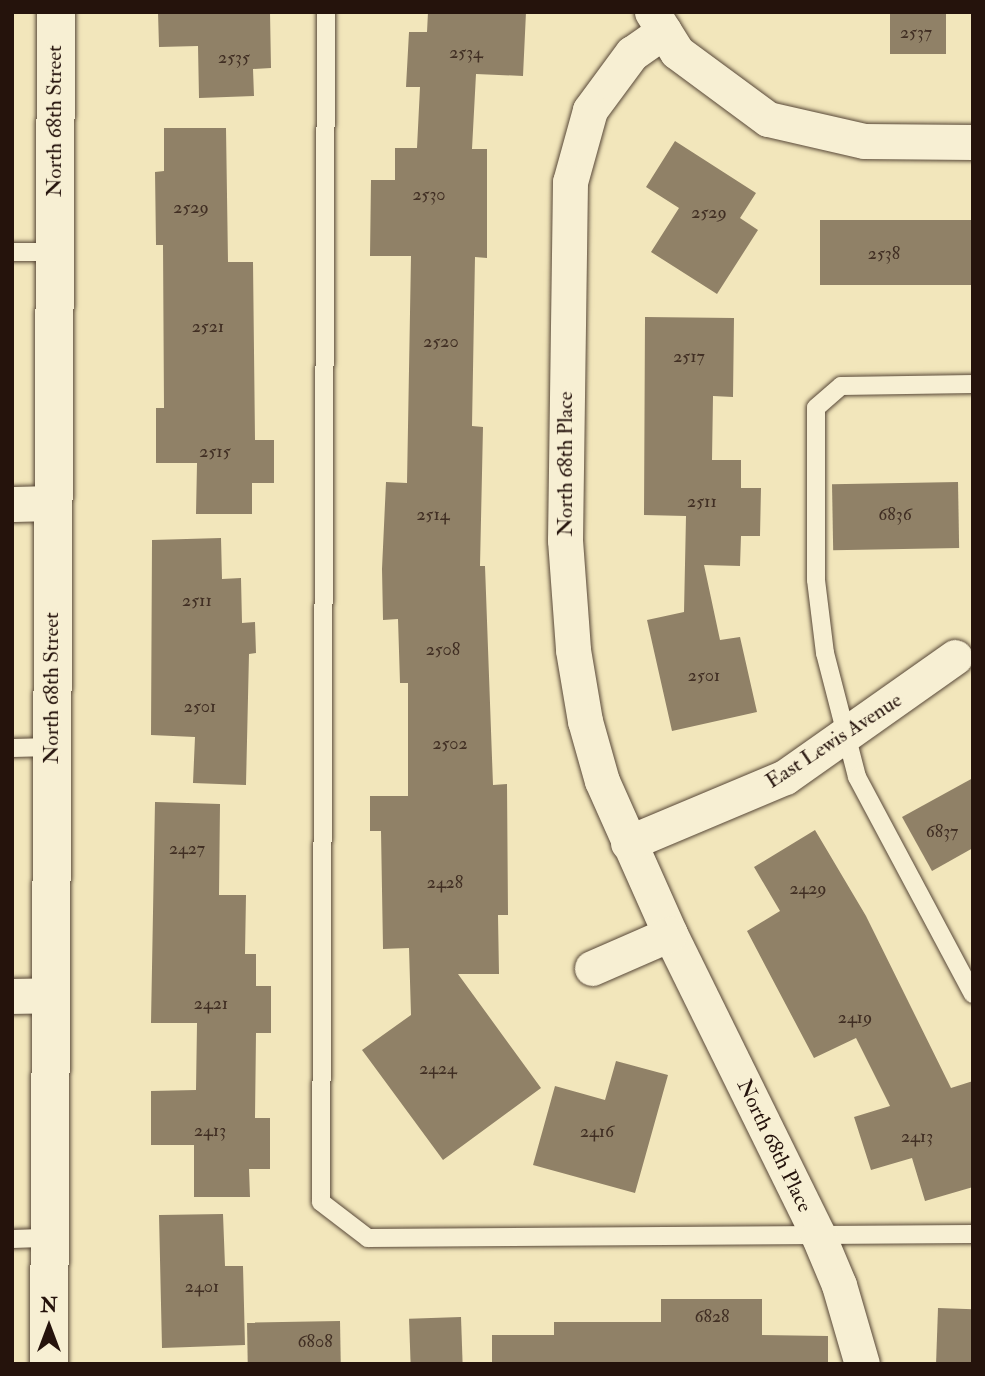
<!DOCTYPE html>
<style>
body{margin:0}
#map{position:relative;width:985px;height:1376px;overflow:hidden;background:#f2e6bb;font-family:"IM FELL Double Pica",serif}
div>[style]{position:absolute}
.building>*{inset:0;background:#908167;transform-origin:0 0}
.roads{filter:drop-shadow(0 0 2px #584838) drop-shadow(0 0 2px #584838)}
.service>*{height:18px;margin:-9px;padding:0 9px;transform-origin:9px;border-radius:9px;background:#f7efd3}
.minor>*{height:35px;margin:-17.5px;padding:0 17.5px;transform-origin:17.5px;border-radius:17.5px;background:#f7efd3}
.tertiary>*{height:38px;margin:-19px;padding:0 19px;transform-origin:19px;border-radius:19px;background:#f7efd3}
span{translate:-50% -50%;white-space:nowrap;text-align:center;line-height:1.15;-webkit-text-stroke:6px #f7efd3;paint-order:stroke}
.number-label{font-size:18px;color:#402e23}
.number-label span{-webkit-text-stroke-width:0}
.street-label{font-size:21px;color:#25130c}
.frame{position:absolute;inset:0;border:14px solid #25130c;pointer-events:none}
.north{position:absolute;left:14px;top:1292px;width:70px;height:70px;-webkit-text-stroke:5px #f7efd3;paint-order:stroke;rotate:0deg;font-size:19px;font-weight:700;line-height:28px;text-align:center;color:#25130c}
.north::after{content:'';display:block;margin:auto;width:24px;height:32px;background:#25130c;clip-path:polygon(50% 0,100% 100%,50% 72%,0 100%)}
</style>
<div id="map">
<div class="building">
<i style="clip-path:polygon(158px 12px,270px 12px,271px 68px,253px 69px,254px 96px,199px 98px,198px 46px,159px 47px)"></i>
<i style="clip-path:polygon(428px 12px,526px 12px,523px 76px,476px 74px,472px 149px,487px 149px,487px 258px,475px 257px,472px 426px,483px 427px,480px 566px,485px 566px,493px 785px,507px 784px,508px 915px,498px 915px,499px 974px,458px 974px,541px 1088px,443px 1160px,362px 1050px,411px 1015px,409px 948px,383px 949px,381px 831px,370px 831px,370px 796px,408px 796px,408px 683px,400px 683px,398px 619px,383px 620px,382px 569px,386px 482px,407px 483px,411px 256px,370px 256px,371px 180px,395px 180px,395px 148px,417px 148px,420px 87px,406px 87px,409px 32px,427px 32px)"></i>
<i style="left:890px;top:12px;width:56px;height:42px"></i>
<i style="clip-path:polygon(164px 128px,226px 128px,228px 262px,253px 262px,255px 440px,274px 440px,274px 483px,252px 483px,252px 514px,196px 514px,197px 463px,156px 463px,156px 408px,164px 408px,163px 245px,156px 245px,155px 172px,164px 171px)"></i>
<i style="clip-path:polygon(675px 141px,756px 193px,740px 218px,758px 230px,717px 294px,651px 252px,679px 208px,646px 187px)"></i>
<i style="left:973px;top:220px;width:65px;height:153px;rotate:90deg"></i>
<i style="clip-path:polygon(645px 317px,734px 318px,733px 397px,713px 396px,712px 460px,741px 460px,741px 488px,761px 488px,760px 536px,741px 536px,740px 566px,704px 565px,720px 640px,740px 637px,757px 712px,672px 731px,647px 620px,684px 612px,686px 516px,644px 515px)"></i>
<i style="left:958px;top:482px;width:66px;height:126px;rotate:89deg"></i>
<i style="clip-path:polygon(221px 538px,222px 579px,241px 578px,242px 623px,255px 622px,256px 653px,249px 654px,246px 785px,193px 783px,195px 737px,151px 735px,152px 540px)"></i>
<i style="clip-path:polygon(973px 778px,973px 848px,932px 871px,902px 817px)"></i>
<i style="clip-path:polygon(155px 802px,220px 804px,219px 895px,246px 895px,245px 954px,256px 954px,256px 986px,271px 986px,271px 1033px,256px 1033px,255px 1118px,270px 1118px,270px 1169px,249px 1169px,250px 1197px,194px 1197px,194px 1145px,151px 1145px,151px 1091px,196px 1090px,197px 1023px,151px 1023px)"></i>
<i style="clip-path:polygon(815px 830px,866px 916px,951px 1088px,973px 1081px,973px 1187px,925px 1201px,912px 1158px,871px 1170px,854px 1117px,890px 1106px,856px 1038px,814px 1058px,747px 931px,780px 911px,754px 867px)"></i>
<i style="clip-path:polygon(616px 1061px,668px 1075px,635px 1193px,533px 1165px,555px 1086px,605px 1100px)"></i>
<i style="clip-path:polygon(223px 1214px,225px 1266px,243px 1266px,245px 1345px,162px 1348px,159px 1215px)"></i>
<i style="clip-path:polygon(661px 1299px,762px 1299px,762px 1335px,828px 1336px,828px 1364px,492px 1364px,492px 1335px,554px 1335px,554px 1322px,661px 1322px)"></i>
<i style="left:938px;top:1308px;width:35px;height:54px;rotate:2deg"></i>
<i style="left:461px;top:1317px;width:47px;height:52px;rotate:88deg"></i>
<i style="left:340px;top:1321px;width:43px;height:93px;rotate:89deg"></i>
</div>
<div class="roads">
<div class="service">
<i style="left:326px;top:12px;width:1190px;rotate:90.24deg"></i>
<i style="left:321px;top:1202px;width:59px;rotate:37.5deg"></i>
<i style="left:368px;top:1238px;width:605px;rotate:-0.38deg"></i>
<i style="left:12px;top:252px;width:42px"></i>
<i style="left:973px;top:384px;width:132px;rotate:179.1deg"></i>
<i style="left:841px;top:386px;width:33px;rotate:139deg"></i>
<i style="left:816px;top:408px;width:172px;rotate:90deg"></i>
<i style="left:816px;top:580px;width:74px;rotate:83deg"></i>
<i style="left:825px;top:653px;width:128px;rotate:75.5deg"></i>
<i style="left:857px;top:777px;width:246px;rotate:61.9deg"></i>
<i style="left:12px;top:748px;width:40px;rotate:-1.4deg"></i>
<i style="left:12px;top:1239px;width:37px;rotate:-2deg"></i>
</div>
<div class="minor">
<i style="left:652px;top:12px;width:47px;rotate:58deg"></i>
<i style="left:677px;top:52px;width:113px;rotate:36.4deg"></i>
<i style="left:768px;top:119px;width:98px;rotate:12.9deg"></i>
<i style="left:864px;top:141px;width:109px;rotate:0.5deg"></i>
<i style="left:664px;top:31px;width:39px;rotate:145deg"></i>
<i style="left:632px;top:53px;width:71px;rotate:126.4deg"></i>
<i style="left:590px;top:110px;width:75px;rotate:105.5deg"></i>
<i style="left:570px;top:182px;width:358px;rotate:90.8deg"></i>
<i style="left:565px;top:540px;width:110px;rotate:85.8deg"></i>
<i style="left:573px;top:650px;width:72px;rotate:80.4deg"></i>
<i style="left:585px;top:721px;width:62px;rotate:74.2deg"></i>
<i style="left:602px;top:781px;width:167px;rotate:66deg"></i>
<i style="left:670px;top:934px;width:335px;rotate:63.8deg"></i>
<i style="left:818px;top:1235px;width:54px;rotate:67.2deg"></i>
<i style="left:839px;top:1285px;width:82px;rotate:73.8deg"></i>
<i style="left:12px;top:504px;width:41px;rotate:-1.4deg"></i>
<i style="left:628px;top:843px;width:170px;rotate:-22.8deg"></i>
<i style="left:785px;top:777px;width:208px;rotate:-35.2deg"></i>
<i style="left:592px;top:968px;width:85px;rotate:-23.6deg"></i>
<i style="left:12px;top:996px;width:39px;rotate:-1deg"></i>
</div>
<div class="tertiary">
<i style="left:49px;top:1364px;width:1352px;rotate:-89.7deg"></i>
</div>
</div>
<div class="number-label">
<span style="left:916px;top:33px">2537</span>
<span style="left:466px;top:53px">2534</span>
<span style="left:234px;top:58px">2535</span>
<span style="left:429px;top:195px">2530</span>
<span style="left:191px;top:208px">2529</span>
<span style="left:709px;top:213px">2529</span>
<span style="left:884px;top:254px">2538</span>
<span style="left:208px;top:327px">2521</span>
<span style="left:441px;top:342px">2520</span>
<span style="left:689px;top:357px">2517</span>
<span style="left:215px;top:452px">2515</span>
<span style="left:702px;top:502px">2511</span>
<span style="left:433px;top:515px">2514</span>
<span style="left:895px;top:515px">6836</span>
<span style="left:197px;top:601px">2511</span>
<span style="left:443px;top:650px">2508</span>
<span style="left:704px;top:676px">2501</span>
<span style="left:200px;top:707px">2501</span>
<span style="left:450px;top:744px">2502</span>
<span style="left:942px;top:832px">6837</span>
<span style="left:187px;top:849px">2427</span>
<span style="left:445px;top:883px">2428</span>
<span style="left:808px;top:889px">2429</span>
<span style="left:211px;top:1004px">2421</span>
<span style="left:855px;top:1018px">2419</span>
<span style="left:438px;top:1069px">2424</span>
<span style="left:210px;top:1131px">2413</span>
<span style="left:597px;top:1132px">2416</span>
<span style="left:917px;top:1137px">2413</span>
<span style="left:202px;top:1287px">2401</span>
<span style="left:712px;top:1317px">6828</span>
<span style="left:315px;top:1342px">6808</span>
</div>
<div class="street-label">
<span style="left:55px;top:121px;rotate:-90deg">North 68th Street</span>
<span style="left:566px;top:464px;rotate:-90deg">North 68th Place</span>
<span style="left:52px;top:688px;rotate:-90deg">North 68th Street</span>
<span style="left:834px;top:741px;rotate:-33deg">East Lewis Avenue</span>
<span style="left:774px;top:1146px;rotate:64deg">North 68th Place</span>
</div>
<div class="frame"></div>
<div class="north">N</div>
</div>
